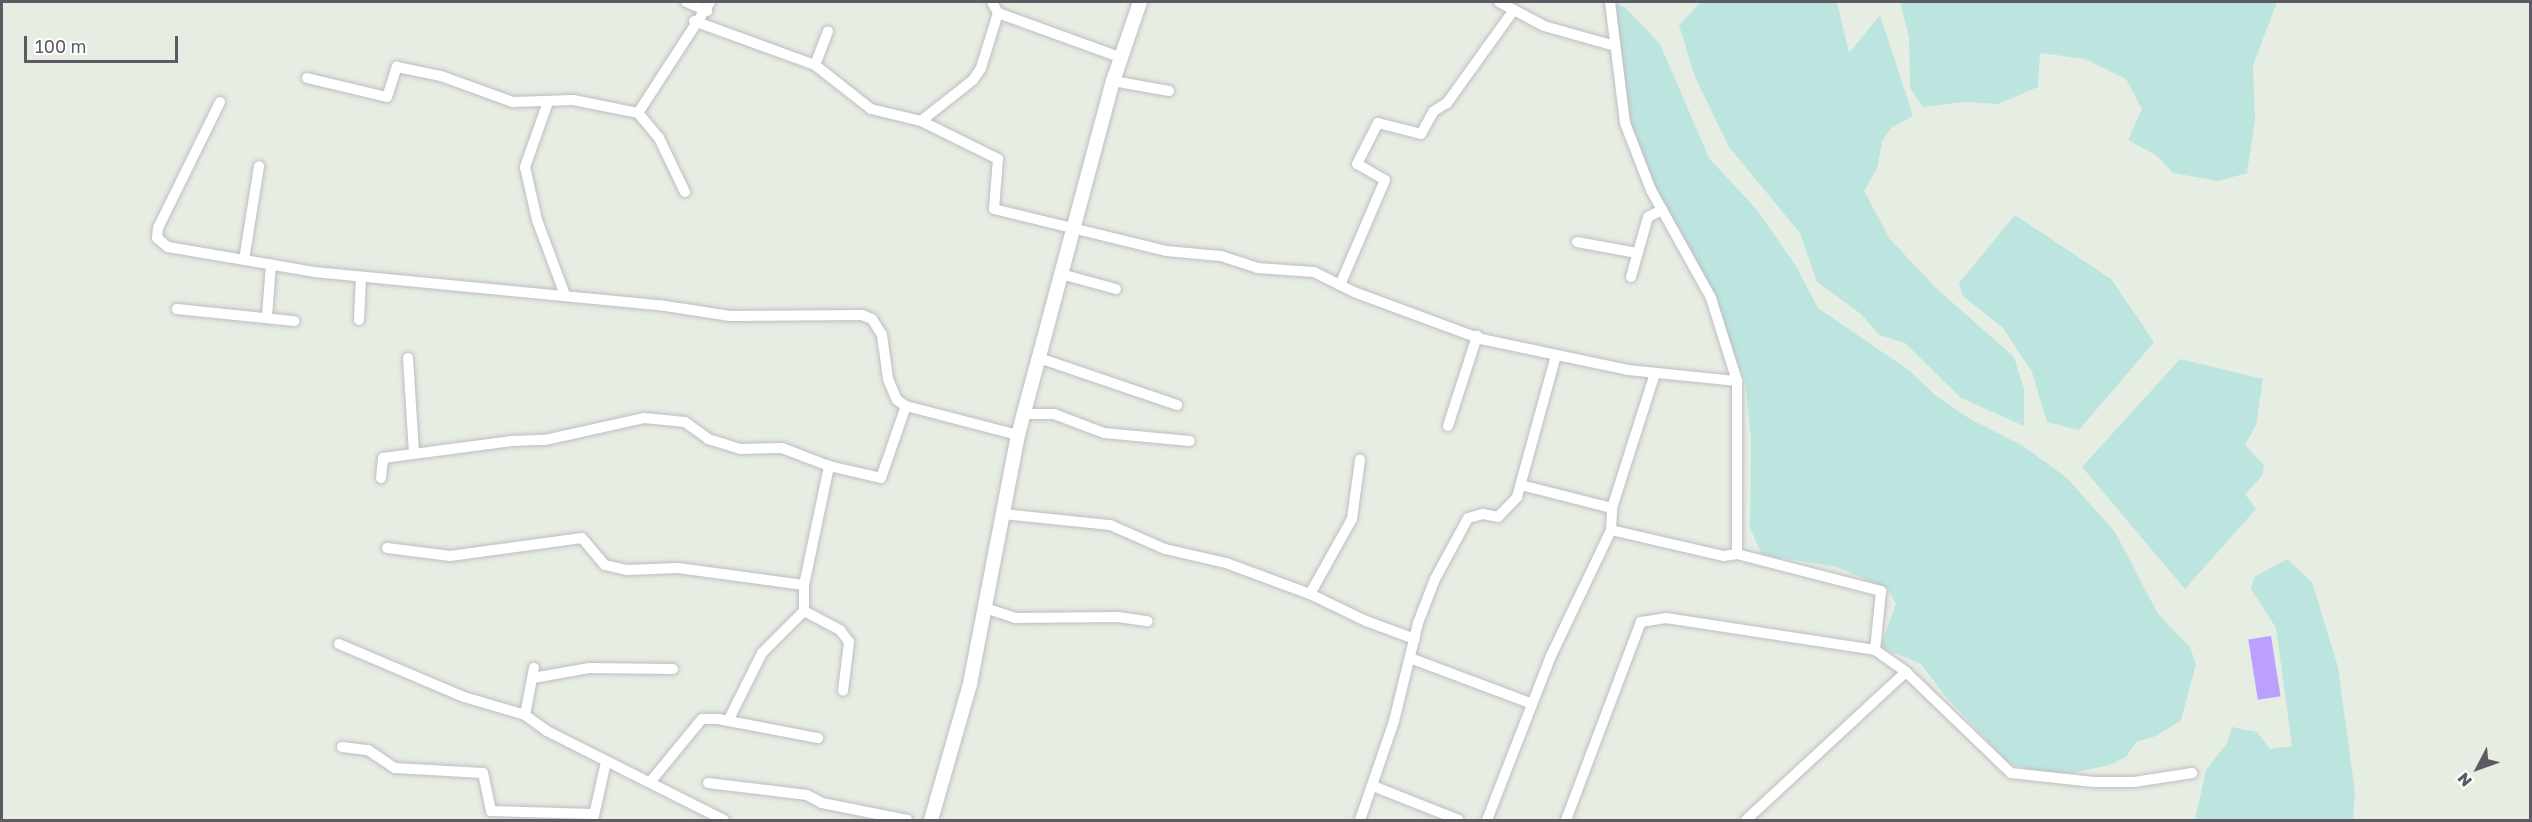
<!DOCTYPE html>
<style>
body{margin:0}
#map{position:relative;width:2532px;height:822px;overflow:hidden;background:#e6ede2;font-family:"Golos Text",sans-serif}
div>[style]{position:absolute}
.green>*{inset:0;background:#bde5e0}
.water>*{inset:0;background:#bca0ff;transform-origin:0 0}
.roads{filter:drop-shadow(0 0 2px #c0bcc3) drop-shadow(0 0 2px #c0bcc3)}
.minor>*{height:10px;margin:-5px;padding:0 5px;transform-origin:5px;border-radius:5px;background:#fff}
.tertiary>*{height:14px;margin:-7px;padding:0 7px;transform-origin:7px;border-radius:7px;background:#fff}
span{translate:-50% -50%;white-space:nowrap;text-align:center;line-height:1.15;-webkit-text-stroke:4.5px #fff;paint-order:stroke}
.frame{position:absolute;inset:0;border:3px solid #5e5a63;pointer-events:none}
.north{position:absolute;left:2448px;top:738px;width:60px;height:60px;-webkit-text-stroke:4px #fff;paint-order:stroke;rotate:229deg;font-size:16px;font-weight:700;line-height:24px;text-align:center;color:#5e5a63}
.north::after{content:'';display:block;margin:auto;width:21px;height:27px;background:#5e5a63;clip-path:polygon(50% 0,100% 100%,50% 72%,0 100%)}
.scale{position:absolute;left:24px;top:36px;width:154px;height:27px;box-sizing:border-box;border:3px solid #5e5a63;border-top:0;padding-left:8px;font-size:18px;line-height:21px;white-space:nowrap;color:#5e5a63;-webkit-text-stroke:4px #fff;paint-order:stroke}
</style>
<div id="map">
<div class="green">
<i style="clip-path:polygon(1605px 2px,1625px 7px,1660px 44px,1709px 158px,1757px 210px,1796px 266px,1818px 308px,1910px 371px,1935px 395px,1970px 419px,2023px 446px,2067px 478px,2115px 532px,2158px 614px,2190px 647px,2196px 664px,2181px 720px,2156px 736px,2136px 742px,2126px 757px,2109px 765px,2072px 773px,2040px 773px,2009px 763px,1946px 697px,1921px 664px,1880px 647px,1896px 604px,1888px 589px,1837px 567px,1762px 555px,1750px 528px,1751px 437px,1745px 381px,1710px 293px,1677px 240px,1623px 117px)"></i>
<i style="clip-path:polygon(1701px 2px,1837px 2px,1849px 53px,1880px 15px,1913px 116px,1891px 128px,1882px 141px,1877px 169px,1864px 191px,1890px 239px,1936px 288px,2014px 357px,2024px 389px,2024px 426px,1961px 398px,1905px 343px,1879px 335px,1861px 314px,1817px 282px,1800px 233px,1729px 147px,1695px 77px,1679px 25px)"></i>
<i style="clip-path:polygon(1900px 2px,2277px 2px,2253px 65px,2255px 120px,2247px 173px,2218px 181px,2173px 173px,2156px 155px,2128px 140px,2142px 109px,2126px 79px,2085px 59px,2040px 53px,2038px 87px,1998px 104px,1962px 102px,1923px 107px,1910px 88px,1909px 37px)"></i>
<i style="clip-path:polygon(2015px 215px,2111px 279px,2154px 342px,2079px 430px,2047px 422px,2032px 372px,2003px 328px,1963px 296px,1959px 283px)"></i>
<i style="clip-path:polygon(2180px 359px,2263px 379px,2256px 425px,2245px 445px,2264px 465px,2262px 476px,2245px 494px,2256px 509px,2185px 589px,2082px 467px)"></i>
<i style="clip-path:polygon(2287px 559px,2312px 582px,2338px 667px,2355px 792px,2353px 820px,2195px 820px,2206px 770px,2227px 743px,2232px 727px,2257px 732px,2270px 749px,2292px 746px,2276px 628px,2251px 589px,2254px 577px)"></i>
</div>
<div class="water">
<i style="left:2271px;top:636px;width:61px;height:23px;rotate:81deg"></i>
</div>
<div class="roads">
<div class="minor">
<i style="left:686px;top:2px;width:23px;rotate:23deg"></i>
<i style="left:992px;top:2px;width:13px;rotate:61deg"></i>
<i style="left:998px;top:13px;width:132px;rotate:19.9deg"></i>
<i style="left:1499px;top:2px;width:51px;rotate:28.1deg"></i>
<i style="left:1544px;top:26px;width:74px;rotate:15.7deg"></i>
<i style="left:1610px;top:2px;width:122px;rotate:82.9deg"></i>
<i style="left:1625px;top:123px;width:72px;rotate:68.8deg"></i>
<i style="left:1651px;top:190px;width:124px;rotate:60.9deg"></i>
<i style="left:1711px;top:298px;width:87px;rotate:72.6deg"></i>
<i style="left:1737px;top:381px;width:173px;rotate:90deg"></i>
<i style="left:694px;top:21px;width:129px;rotate:20deg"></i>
<i style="left:815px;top:65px;width:71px;rotate:38.2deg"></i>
<i style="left:871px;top:109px;width:51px;rotate:13.5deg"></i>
<i style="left:921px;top:121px;width:86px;rotate:26.3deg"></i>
<i style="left:998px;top:159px;width:50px;rotate:94.6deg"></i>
<i style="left:994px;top:209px;width:177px;rotate:13.7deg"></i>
<i style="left:1166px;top:251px;width:55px;rotate:5.2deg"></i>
<i style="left:1221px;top:256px;width:38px;rotate:18deg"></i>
<i style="left:1257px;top:268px;width:57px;rotate:4deg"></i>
<i style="left:1314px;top:272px;width:45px;rotate:26.6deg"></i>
<i style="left:1354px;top:292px;width:135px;rotate:20.3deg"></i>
<i style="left:1481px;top:339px;width:150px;rotate:11.9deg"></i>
<i style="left:1628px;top:370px;width:110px;rotate:5.8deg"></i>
<i style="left:815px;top:65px;width:36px;rotate:-69deg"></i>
<i style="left:307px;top:78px;width:82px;rotate:13.4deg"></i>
<i style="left:387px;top:97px;width:32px;rotate:-72deg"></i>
<i style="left:397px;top:67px;width:45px;rotate:11.6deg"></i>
<i style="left:441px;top:76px;width:77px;rotate:19.9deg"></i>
<i style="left:513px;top:102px;width:60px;rotate:-1.9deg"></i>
<i style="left:573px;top:100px;width:66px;rotate:11.3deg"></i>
<i style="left:638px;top:113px;width:33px;rotate:50deg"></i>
<i style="left:659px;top:138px;width:60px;rotate:64.3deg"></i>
<i style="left:1113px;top:81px;width:57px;rotate:10.1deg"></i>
<i style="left:220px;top:102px;width:140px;rotate:116.2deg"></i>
<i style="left:158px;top:228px;width:10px;rotate:96deg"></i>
<i style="left:157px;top:238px;width:14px;rotate:39deg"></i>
<i style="left:168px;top:247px;width:148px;rotate:9.7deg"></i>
<i style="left:314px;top:272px;width:347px;rotate:5.5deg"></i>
<i style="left:659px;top:305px;width:72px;rotate:8.8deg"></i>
<i style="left:730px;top:316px;width:132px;rotate:-0.4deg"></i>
<i style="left:862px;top:315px;width:11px;rotate:22deg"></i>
<i style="left:872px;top:319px;width:19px;rotate:58deg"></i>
<i style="left:882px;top:335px;width:44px;rotate:82.2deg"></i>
<i style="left:888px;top:379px;width:23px;rotate:67deg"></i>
<i style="left:897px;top:400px;width:11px;rotate:34deg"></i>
<i style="left:906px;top:406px;width:116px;rotate:14.5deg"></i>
<i style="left:548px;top:102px;width:69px;rotate:109.5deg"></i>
<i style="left:525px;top:167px;width:54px;rotate:77.2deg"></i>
<i style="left:537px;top:220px;width:80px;rotate:69.5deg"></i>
<i style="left:638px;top:113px;width:132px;rotate:-57deg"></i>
<i style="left:921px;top:121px;width:66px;rotate:-38.3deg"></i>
<i style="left:973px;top:80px;width:14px;rotate:-56deg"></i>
<i style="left:981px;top:68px;width:58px;rotate:-72.8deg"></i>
<i style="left:1577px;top:242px;width:61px;rotate:10.4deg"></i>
<i style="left:244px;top:260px;width:95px;rotate:-80.9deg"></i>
<i style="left:1061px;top:274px;width:57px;rotate:15.3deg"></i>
<i style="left:1631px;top:277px;width:62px;rotate:-74.2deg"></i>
<i style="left:1648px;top:217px;width:16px;rotate:-27deg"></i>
<i style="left:1340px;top:285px;width:114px;rotate:-66.8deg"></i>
<i style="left:1385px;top:180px;width:32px;rotate:-150deg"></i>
<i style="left:1357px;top:164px;width:46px;rotate:-62.9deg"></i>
<i style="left:1378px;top:123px;width:44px;rotate:14.3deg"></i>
<i style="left:1421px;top:134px;width:26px;rotate:-61deg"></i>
<i style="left:1434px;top:111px;width:15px;rotate:-32deg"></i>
<i style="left:1447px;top:103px;width:113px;rotate:-54.3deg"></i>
<i style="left:177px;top:309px;width:118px;rotate:5.9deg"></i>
<i style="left:267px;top:317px;width:53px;rotate:-85.7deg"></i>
<i style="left:359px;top:320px;width:43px;rotate:-87.3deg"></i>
<i style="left:408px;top:358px;width:95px;rotate:86.4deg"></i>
<i style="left:1039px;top:358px;width:146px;rotate:18.8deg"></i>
<i style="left:1024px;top:414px;width:30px"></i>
<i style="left:1054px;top:414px;width:53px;rotate:20.8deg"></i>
<i style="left:1104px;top:433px;width:86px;rotate:5.3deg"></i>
<i style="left:1448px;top:426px;width:95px;rotate:-72.1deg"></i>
<i style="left:381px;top:478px;width:20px;rotate:-84deg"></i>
<i style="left:383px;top:458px;width:130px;rotate:-7.5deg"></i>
<i style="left:512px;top:441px;width:33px;rotate:-2deg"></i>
<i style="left:545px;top:440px;width:101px;rotate:-12.5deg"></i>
<i style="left:644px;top:418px;width:41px;rotate:5.6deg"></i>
<i style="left:685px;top:422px;width:29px;rotate:36deg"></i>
<i style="left:708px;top:439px;width:34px;rotate:17deg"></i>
<i style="left:740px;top:449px;width:42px;rotate:-1.4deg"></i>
<i style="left:782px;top:448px;width:50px;rotate:21deg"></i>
<i style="left:829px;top:466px;width:53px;rotate:13deg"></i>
<i style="left:881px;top:478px;width:76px;rotate:-70.9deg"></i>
<i style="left:1521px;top:485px;width:94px;rotate:14.2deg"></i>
<i style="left:1003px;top:514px;width:108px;rotate:5.9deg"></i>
<i style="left:1110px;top:525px;width:60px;rotate:23.6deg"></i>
<i style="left:1165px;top:549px;width:63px;rotate:12.9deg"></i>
<i style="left:1226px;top:563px;width:90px;rotate:20.3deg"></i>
<i style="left:1310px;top:594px;width:62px;rotate:25.7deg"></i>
<i style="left:1366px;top:621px;width:52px;rotate:20.2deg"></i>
<i style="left:1611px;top:530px;width:116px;rotate:13deg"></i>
<i style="left:1724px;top:556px;width:13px;rotate:-9deg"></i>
<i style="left:1737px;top:554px;width:149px;rotate:14.4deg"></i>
<i style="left:1881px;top:591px;width:59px;rotate:95.8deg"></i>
<i style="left:1875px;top:650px;width:38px;rotate:35deg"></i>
<i style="left:1906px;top:672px;width:146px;rotate:43.9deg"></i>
<i style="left:2011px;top:773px;width:83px;rotate:6.2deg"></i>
<i style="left:2094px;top:782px;width:40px"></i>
<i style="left:2134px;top:782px;width:59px;rotate:-8.8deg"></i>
<i style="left:387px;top:548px;width:64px;rotate:7.2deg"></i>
<i style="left:450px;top:556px;width:133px;rotate:-7.8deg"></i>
<i style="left:582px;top:538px;width:35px;rotate:50deg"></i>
<i style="left:605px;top:565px;width:23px;rotate:13deg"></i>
<i style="left:627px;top:570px;width:51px;rotate:-2.2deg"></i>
<i style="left:678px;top:568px;width:127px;rotate:7.7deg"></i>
<i style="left:1310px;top:594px;width:86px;rotate:-60.8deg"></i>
<i style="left:1352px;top:519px;width:60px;rotate:-82.3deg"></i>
<i style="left:985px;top:608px;width:32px;rotate:18deg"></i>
<i style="left:1015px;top:618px;width:103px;rotate:-0.6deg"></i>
<i style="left:1118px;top:617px;width:30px;rotate:8deg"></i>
<i style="left:804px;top:611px;width:41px;rotate:27.8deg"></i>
<i style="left:840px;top:630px;width:15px;rotate:53deg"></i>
<i style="left:849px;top:642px;width:49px;rotate:97deg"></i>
<i style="left:339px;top:644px;width:136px;rotate:23deg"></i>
<i style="left:464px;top:697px;width:64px;rotate:16.4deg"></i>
<i style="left:525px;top:715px;width:27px;rotate:36deg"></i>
<i style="left:547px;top:731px;width:198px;rotate:26.7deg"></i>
<i style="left:1410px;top:658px;width:128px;rotate:20.6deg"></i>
<i style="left:533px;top:678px;width:57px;rotate:-10.1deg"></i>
<i style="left:589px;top:668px;width:84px;rotate:0.7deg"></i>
<i style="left:525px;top:715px;width:48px;rotate:-79.2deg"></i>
<i style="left:728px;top:721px;width:76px;rotate:-63.4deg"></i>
<i style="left:762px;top:653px;width:59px;rotate:-45deg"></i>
<i style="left:804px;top:611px;width:26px;rotate:-90deg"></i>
<i style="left:804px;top:585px;width:122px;rotate:-78.1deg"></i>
<i style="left:342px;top:747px;width:26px;rotate:7deg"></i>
<i style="left:368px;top:750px;width:32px;rotate:34deg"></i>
<i style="left:395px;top:768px;width:88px;rotate:3.3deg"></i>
<i style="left:483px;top:773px;width:39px;rotate:78deg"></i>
<i style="left:491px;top:811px;width:102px;rotate:1.7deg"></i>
<i style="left:651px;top:781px;width:80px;rotate:-50.6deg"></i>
<i style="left:702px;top:719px;width:16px"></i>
<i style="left:718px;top:719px;width:102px;rotate:10.8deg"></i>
<i style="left:708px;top:783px;width:100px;rotate:6.9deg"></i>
<i style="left:807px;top:795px;width:17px;rotate:28deg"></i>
<i style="left:822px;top:803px;width:87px;rotate:11.3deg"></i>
<i style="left:1373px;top:786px;width:92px;rotate:21.6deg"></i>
<i style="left:593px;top:820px;width:59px;rotate:-77.4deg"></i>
<i style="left:1360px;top:820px;width:105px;rotate:-71deg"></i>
<i style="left:1394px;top:721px;width:101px;rotate:-76.2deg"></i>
<i style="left:1418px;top:623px;width:47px;rotate:-68.9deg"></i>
<i style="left:1435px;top:579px;width:69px;rotate:-61.6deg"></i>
<i style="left:1468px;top:518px;width:16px;rotate:-15deg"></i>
<i style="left:1483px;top:514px;width:15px;rotate:11deg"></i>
<i style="left:1498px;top:517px;width:28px;rotate:-46deg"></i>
<i style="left:1517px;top:497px;width:147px;rotate:-74.6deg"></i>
<i style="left:1487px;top:820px;width:174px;rotate:-68.7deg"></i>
<i style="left:1550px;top:658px;width:142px;rotate:-64.5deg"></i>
<i style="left:1611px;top:530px;width:22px;rotate:-87deg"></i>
<i style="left:1612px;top:508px;width:142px;rotate:-72.3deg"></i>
<i style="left:1566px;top:820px;width:212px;rotate:-69.3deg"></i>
<i style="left:1641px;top:622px;width:25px;rotate:-9deg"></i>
<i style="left:1666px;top:618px;width:211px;rotate:8.7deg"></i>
<i style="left:1746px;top:820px;width:218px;rotate:-42.8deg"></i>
</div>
<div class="tertiary">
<i style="left:931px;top:820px;width:141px;rotate:-74deg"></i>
<i style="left:970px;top:684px;width:254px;rotate:-79.1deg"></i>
<i style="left:1018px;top:435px;width:367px;rotate:-75deg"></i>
<i style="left:1113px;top:81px;width:83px;rotate:-71.1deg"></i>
</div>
</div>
<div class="frame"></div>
<div class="north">N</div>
<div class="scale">100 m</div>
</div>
